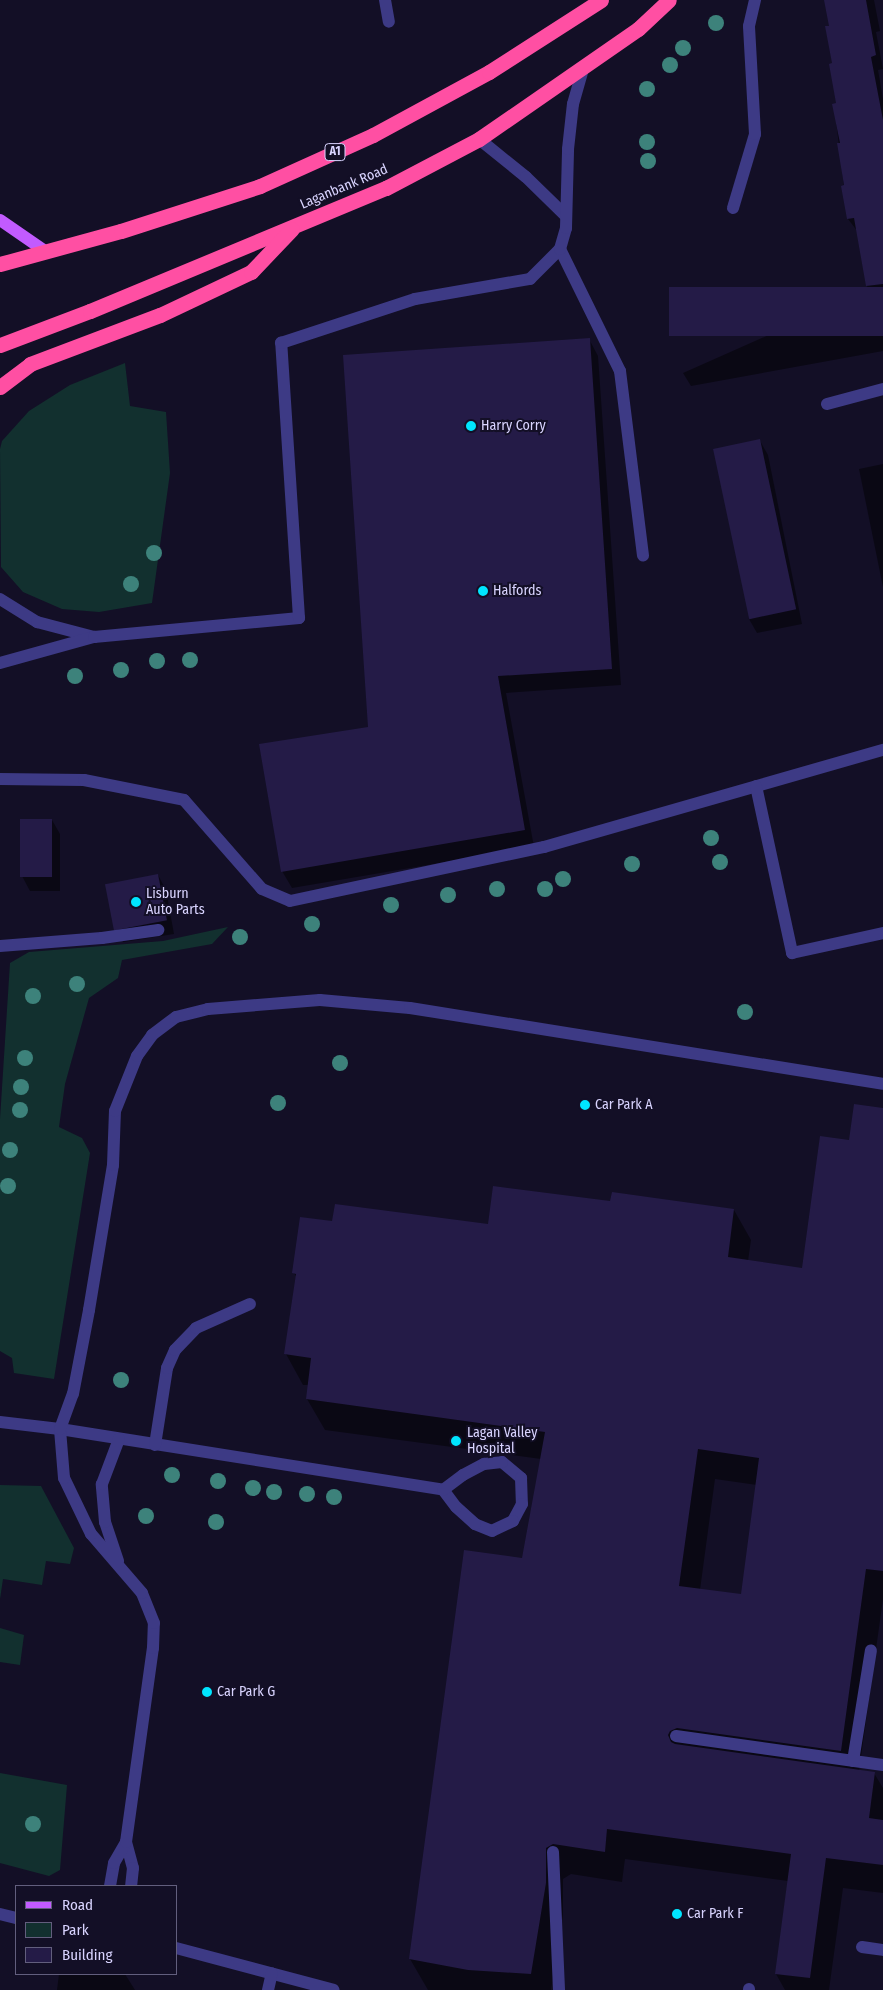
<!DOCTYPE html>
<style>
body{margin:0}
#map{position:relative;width:883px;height:1990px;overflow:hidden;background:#130f26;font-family:"Fira Sans Condensed",sans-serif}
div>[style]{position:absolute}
.green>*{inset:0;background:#12302f}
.shadow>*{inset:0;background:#0007}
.building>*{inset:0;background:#241b47;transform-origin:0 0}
.lane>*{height:12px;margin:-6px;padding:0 6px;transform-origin:6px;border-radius:6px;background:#3d3a85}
.street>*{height:12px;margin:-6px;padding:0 6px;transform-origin:6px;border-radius:6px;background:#3d3a85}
.primary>*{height:12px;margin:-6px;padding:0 6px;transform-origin:6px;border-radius:6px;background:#c25bff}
.highway>*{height:15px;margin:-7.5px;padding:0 7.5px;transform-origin:7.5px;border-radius:7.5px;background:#ff4fa3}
.trees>*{width:16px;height:16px;margin:-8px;border-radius:50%;background:#3d827b}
.dots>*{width:14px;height:14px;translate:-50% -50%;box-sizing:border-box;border:2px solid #130f26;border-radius:50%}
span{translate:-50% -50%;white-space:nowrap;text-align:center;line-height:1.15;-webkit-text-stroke:4px #130f26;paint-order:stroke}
.shield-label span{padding:1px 4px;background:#130f26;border:1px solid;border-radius:4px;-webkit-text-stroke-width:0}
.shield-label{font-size:12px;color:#d9d4ff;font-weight:700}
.street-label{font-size:14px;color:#d9d4ff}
.poi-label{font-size:14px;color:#d9d4ff}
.left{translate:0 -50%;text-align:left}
.legend{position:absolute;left:15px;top:1885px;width:162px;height:90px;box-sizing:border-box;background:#130f26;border:1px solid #625e7d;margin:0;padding:6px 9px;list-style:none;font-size:15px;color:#d9d4ff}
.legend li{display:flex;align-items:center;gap:10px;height:25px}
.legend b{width:25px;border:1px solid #625e7d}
</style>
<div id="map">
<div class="green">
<i style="clip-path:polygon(125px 363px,130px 406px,166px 412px,170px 473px,152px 603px,99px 612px,62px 609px,23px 592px,1px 567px,0 449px,2px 441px,29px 411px,70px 385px)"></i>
<i style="clip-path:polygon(228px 927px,212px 944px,122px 960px,118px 978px,89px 998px,65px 1084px,59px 1127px,82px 1138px,90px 1153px,54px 1379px,14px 1373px,12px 1358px,0 1351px,0 1119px,10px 963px,29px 952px,163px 941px)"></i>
<i style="clip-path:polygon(0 1485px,41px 1486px,74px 1548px,70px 1564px,46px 1561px,42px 1585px,3px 1579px,0 1599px)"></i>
<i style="clip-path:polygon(0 1628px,24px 1635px,20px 1665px,0 1662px)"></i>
<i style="clip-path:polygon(0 1773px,67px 1785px,60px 1870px,49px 1876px,0 1863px)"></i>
</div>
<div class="shadow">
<i style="clip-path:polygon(825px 0,874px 0,880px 31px,876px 32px,883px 69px,878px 70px,883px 99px,883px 351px,691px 386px,683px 373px,868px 291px,858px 232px,848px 219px,834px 105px,837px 104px,830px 27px)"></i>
<i style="clip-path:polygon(589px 339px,598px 356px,621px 685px,506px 693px,534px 847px,292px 888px,282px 871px,369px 728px)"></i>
<i style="clip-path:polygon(760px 441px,768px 455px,802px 624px,757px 633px,749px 619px)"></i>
<i style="clip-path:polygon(883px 464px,883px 587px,859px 469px)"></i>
<i style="clip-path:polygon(52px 820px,60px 834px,60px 891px,30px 891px,22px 876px)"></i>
<i style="clip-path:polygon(158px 875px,166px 890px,174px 934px,123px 942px,114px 928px)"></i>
<i style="clip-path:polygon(evenodd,883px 1109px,883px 1599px,859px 1771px,874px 1773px,883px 1788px,883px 1893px,843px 1888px,829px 1990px,785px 1990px,776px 1974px,788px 1881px,625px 1859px,622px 1882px,571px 1874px,563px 1879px,563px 1914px,551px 1990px,428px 1990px,410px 1959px,523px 1559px,541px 1459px,325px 1430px,307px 1399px,309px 1385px,303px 1385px,286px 1354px,297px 1278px,294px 1273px,333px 1222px,489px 1226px,611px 1203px,734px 1210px,751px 1240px,748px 1261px,803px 1269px,850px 1142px,883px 1109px,715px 1479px,757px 1485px,742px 1596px,700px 1590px,715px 1479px)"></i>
<i style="clip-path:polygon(59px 1974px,125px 1974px,135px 1990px,57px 1990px)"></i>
</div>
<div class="building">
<i style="clip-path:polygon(824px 0,866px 0,876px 55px,871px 57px,883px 120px,883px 284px,866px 286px,854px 218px,847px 219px,841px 186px,844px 185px,837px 143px,840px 143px,832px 104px,836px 103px,829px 64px,832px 63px,825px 26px,829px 26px)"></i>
<i style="left:883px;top:287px;width:49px;height:214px;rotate:90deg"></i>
<i style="clip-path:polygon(590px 338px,612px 669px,498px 676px,525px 830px,281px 872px,259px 744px,368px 727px,343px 355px)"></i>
<i style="left:760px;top:439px;width:174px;height:48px;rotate:78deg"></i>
<i style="left:20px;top:819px;width:32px;height:58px"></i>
<i style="left:158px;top:874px;width:47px;height:54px;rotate:79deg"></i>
<i style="clip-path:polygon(evenodd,854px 1104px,883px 1108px,883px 1571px,866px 1569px,841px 1751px,677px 1728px,670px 1731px,668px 1735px,671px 1742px,675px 1744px,875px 1772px,869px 1818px,883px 1820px,883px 1865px,826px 1858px,810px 1978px,775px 1974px,791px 1854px,607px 1829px,605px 1852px,553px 1844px,546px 1848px,546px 1883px,531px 1974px,468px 1970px,409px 1959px,464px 1550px,522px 1558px,545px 1432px,306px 1399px,311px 1358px,284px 1354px,296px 1274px,292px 1273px,300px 1217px,332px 1221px,335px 1204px,488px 1224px,493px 1186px,610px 1201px,612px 1192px,734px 1209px,728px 1257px,802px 1268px,820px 1136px,849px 1140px,854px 1104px,698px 1449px,759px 1458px,741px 1594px,679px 1586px,698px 1449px)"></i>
</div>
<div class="lane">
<i style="left:385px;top:0;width:22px;rotate:80deg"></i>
<i style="left:479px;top:139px;width:60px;rotate:39deg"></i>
<i style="left:526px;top:177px;width:56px;rotate:44.3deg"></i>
<i style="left:733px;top:208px;width:77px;rotate:-73.4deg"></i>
<i style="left:755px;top:134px;width:108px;rotate:-93.2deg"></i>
<i style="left:749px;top:26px;width:27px;rotate:-77deg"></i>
<i style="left:560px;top:249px;width:136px;rotate:63.8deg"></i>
<i style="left:620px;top:371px;width:186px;rotate:82.9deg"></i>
<i style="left:0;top:599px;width:44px;rotate:31.9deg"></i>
<i style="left:37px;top:622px;width:59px;rotate:14.7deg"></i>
<i style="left:0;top:663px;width:98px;rotate:-15.5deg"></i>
<i style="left:94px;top:637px;width:206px;rotate:-5.3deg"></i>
<i style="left:299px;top:618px;width:276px;rotate:-93.7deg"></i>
<i style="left:281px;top:343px;width:141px;rotate:-18.2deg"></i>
<i style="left:415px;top:299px;width:117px;rotate:-9.9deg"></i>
<i style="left:530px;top:279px;width:42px;rotate:-45deg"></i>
<i style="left:560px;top:249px;width:22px;rotate:-74deg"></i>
<i style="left:566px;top:228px;width:79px;rotate:-88.5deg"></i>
<i style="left:568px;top:149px;width:45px;rotate:-83.7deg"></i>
<i style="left:573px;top:104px;width:37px;rotate:-74deg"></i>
<i style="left:0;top:779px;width:84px;rotate:0.7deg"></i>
<i style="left:84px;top:780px;width:102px;rotate:11.3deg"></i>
<i style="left:184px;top:800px;width:118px;rotate:48.8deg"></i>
<i style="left:262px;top:889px;width:30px;rotate:23deg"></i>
<i style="left:290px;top:901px;width:260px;rotate:-12deg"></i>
<i style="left:544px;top:847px;width:353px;rotate:-16deg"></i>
<i style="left:756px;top:786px;width:171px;rotate:77.8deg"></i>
<i style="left:792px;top:953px;width:93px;rotate:-12.4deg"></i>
<i style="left:0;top:946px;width:102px;rotate:-4.5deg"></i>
<i style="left:102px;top:938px;width:57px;rotate:-8.1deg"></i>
<i style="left:0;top:1422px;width:60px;rotate:6.7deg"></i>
<i style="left:60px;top:1429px;width:388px;rotate:9deg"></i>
<i style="left:155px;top:1445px;width:78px;rotate:-81.1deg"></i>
<i style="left:167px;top:1368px;width:20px;rotate:-66deg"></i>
<i style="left:175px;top:1350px;width:30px;rotate:-46deg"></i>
<i style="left:196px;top:1328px;width:59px;rotate:-24deg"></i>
<i style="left:502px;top:1462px;width:25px;rotate:40deg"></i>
<i style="left:521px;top:1478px;width:26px;rotate:88deg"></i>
<i style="left:522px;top:1504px;width:19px;rotate:118deg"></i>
<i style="left:513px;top:1521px;width:23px;rotate:155deg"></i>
<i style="left:492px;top:1531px;width:18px;rotate:-158deg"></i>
<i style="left:475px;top:1524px;width:25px;rotate:-138deg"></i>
<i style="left:456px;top:1507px;width:21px;rotate:-127deg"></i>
<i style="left:443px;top:1490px;width:25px;rotate:-37deg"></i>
<i style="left:463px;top:1475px;width:24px;rotate:-28deg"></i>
<i style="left:484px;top:1464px;width:18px;rotate:-6deg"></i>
<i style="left:118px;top:1561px;width:41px;rotate:-108.4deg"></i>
<i style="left:105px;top:1522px;width:38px;rotate:-95deg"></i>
<i style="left:102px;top:1484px;width:48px;rotate:-69.3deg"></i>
<i style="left:676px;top:1736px;width:209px;rotate:8deg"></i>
<i style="left:853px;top:1761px;width:112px;rotate:-80.8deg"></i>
<i style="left:126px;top:1842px;width:27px;rotate:75deg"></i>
<i style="left:133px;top:1868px;width:18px;rotate:96deg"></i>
<i style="left:553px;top:1852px;width:138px;rotate:87.5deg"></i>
<i style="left:110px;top:1886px;width:23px;rotate:-80deg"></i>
<i style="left:114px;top:1863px;width:24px;rotate:-60deg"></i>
<i style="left:126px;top:1842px;width:196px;rotate:-82.1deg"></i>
<i style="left:153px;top:1648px;width:25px;rotate:-88deg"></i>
<i style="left:154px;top:1623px;width:32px;rotate:-112deg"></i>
<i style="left:142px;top:1593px;width:78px;rotate:-130.8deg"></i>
<i style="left:91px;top:1534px;width:62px;rotate:-115.7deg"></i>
<i style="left:64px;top:1478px;width:49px;rotate:-94.7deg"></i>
<i style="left:60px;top:1429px;width:37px;rotate:-70deg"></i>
<i style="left:73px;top:1394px;width:86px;rotate:-79.2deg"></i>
<i style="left:89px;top:1310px;width:147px;rotate:-80.6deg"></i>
<i style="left:113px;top:1165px;width:54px;rotate:-87.9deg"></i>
<i style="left:115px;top:1111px;width:59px;rotate:-68.2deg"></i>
<i style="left:137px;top:1056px;width:26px;rotate:-54deg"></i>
<i style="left:152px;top:1035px;width:30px;rotate:-37deg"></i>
<i style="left:176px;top:1017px;width:33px;rotate:-14deg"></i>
<i style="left:208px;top:1009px;width:112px;rotate:-4.6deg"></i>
<i style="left:320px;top:1000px;width:90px;rotate:5.1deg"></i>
<i style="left:410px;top:1008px;width:479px;rotate:9.1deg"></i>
<i style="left:0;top:1914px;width:16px;rotate:14deg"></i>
<i style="left:862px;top:1947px;width:21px;rotate:8deg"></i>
<i style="left:176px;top:1948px;width:163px;rotate:14.9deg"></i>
<i style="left:749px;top:1989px;width:1px;rotate:90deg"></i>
<i style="left:268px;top:1990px;width:17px;rotate:-77deg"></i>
</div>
<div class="street">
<i style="left:827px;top:404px;width:58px;rotate:-15deg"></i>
</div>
<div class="primary">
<i style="left:0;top:220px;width:55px;rotate:34.6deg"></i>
</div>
<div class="highway">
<i style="left:0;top:264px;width:125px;rotate:-15.3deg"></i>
<i style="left:121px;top:231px;width:146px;rotate:-17.9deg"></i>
<i style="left:260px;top:186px;width:124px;rotate:-24.3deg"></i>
<i style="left:373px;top:135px;width:132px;rotate:-28.5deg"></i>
<i style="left:489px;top:72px;width:133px;rotate:-32.7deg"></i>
<i style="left:0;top:345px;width:96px;rotate:-20.7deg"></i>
<i style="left:90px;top:311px;width:321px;rotate:-22.6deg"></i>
<i style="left:386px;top:188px;width:105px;rotate:-27.8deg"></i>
<i style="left:479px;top:139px;width:193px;rotate:-34.7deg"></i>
<i style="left:638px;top:29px;width:42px;rotate:-43.1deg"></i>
<i style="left:0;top:387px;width:38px;rotate:-37deg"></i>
<i style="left:30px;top:364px;width:139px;rotate:-20.7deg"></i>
<i style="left:160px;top:315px;width:101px;rotate:-25.3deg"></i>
<i style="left:251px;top:272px;width:59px;rotate:-46.4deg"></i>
</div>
<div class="trees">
<i style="left:716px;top:23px"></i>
<i style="left:683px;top:48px"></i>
<i style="left:670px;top:65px"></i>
<i style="left:647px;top:89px"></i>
<i style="left:647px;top:142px"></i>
<i style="left:648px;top:161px"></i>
<i style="left:154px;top:553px"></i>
<i style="left:131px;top:584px"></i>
<i style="left:190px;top:660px"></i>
<i style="left:157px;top:661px"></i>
<i style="left:121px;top:670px"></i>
<i style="left:75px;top:676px"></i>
<i style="left:711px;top:838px"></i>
<i style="left:720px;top:862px"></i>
<i style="left:632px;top:864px"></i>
<i style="left:563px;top:879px"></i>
<i style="left:497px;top:889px"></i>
<i style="left:545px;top:889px"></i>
<i style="left:448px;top:895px"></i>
<i style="left:391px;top:905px"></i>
<i style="left:312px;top:924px"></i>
<i style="left:240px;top:937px"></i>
<i style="left:77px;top:984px"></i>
<i style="left:33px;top:996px"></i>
<i style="left:745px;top:1012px"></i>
<i style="left:25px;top:1058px"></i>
<i style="left:340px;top:1063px"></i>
<i style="left:21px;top:1087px"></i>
<i style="left:278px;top:1103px"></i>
<i style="left:20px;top:1110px"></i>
<i style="left:10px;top:1150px"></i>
<i style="left:8px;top:1186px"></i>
<i style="left:121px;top:1380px"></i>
<i style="left:172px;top:1475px"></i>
<i style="left:218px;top:1481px"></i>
<i style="left:253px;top:1488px"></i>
<i style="left:274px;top:1492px"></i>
<i style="left:307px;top:1494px"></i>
<i style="left:334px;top:1497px"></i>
<i style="left:146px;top:1516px"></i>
<i style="left:216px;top:1522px"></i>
<i style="left:33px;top:1824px"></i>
</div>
<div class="dots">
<i style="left:471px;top:426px;background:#00e5ff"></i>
<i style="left:483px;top:591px;background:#00e5ff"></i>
<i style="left:136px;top:902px;background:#00e5ff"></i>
<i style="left:585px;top:1105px;background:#00e5ff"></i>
<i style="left:456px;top:1441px;background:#00e5ff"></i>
<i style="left:207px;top:1692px;background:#00e5ff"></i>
<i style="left:677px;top:1914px;background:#00e5ff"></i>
</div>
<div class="shield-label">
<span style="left:335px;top:152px">A1</span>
</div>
<div class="street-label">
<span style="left:344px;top:187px;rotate:-23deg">Laganbank Road</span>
</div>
<div class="poi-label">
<span class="left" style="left:481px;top:426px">Harry Corry</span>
<span class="left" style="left:493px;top:591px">Halfords</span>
<span class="left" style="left:146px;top:902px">Lisburn<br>Auto Parts</span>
<span class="left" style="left:595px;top:1105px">Car Park A</span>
<span class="left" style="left:467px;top:1441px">Lagan Valley<br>Hospital</span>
<span class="left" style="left:217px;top:1692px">Car Park G</span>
<span class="left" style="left:687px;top:1914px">Car Park F</span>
</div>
<ul class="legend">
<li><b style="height:6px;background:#c25bff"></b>Road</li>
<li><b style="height:14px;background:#12302f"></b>Park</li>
<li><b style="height:14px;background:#241b47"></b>Building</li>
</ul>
</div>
